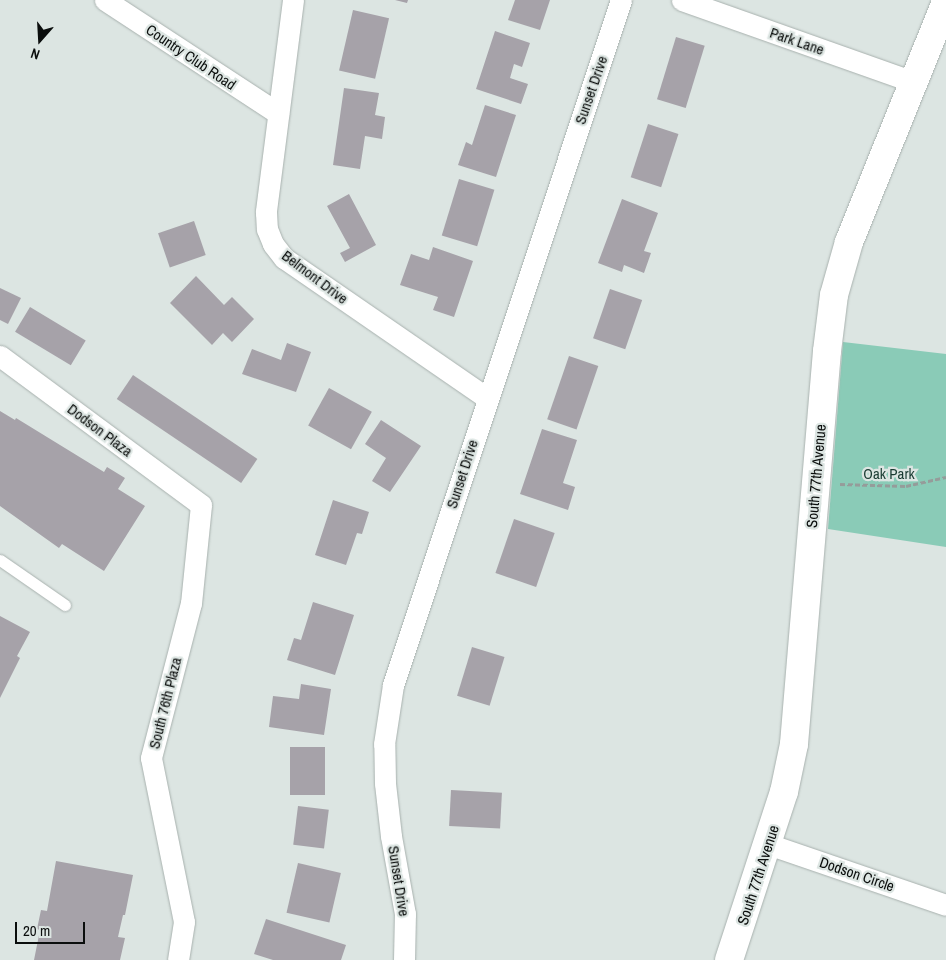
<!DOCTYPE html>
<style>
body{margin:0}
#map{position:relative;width:946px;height:960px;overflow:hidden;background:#dce5e2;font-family:"Archivo Narrow",sans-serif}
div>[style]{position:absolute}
.green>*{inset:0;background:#8acbb7}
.building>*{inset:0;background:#a6a2a9;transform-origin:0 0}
.path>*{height:3px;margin-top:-1.5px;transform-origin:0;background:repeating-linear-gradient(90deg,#959c9a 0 5px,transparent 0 7.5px)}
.roads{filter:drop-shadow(0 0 1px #a8b1ae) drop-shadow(0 0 1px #a8b1ae)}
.service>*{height:11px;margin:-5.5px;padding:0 5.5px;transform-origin:5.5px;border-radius:5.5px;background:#fff}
.minor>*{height:21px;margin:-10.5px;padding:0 10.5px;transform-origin:10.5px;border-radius:10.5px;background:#fff}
.tertiary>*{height:28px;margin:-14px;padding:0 14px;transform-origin:14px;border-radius:14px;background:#fff}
span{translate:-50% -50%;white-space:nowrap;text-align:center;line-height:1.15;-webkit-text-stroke:4.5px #dce5e2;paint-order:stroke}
.street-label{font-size:15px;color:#0b0e0d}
.park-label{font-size:15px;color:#193b32}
.north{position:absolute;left:15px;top:15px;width:50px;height:50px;-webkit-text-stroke:4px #dce5e2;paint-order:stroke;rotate:199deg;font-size:14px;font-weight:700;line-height:20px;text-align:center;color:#0b0e0d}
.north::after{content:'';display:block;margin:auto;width:18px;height:22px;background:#0b0e0d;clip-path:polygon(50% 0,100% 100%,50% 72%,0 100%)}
.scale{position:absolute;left:15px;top:922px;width:70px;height:22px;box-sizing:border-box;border:2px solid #0b0e0d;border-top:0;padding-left:6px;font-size:15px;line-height:18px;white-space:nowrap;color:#0b0e0d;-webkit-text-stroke:4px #dce5e2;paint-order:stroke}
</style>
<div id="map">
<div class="green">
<i style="clip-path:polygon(843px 342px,946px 354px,946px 547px,828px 529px)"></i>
</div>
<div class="building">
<i style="clip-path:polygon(395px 0,408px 0,407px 3px)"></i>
<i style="clip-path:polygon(515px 0,550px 0,540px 30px,508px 20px)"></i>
<i style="left:353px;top:10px;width:37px;height:62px;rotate:13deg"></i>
<i style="clip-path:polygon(495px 31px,530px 43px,522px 67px,514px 64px,510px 78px,528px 84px,521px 104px,476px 89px)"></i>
<i style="left:676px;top:37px;width:30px;height:65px;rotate:17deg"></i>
<i style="clip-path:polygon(344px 88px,379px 93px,375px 115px,385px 117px,382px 139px,365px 136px,360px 169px,333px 165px)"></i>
<i style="clip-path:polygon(485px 105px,516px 115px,496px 177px,458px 165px,466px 142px,472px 145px)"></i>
<i style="left:648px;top:124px;width:32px;height:56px;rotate:18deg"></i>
<i style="left:459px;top:179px;width:37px;height:59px;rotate:17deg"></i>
<i style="clip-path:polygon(349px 194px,376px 245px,345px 262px,340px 253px,350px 248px,327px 206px)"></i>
<i style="clip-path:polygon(622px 199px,658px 213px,644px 251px,651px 253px,644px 273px,624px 265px,622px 272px,598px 263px)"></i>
<i style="left:194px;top:221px;width:36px;height:38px;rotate:71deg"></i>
<i style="clip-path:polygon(433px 247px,473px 261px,454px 317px,433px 310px,438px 297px,400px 285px,411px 254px,429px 260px)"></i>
<i style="clip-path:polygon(196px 276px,224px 305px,232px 297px,254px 319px,232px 342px,223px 333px,212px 345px,170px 303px)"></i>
<i style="clip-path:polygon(0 288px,21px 298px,8px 324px,0 320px)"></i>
<i style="left:610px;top:289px;width:34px;height:52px;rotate:19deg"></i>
<i style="left:30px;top:307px;width:65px;height:29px;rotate:31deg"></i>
<i style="clip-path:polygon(287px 343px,311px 352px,296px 392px,242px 374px,252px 349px,281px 360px)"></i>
<i style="left:569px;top:356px;width:31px;height:67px;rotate:19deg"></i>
<i style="left:133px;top:375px;width:150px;height:29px;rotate:34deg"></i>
<i style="left:329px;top:388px;width:49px;height:43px;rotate:29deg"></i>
<i style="clip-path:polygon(0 411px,15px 420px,16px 418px,104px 472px,107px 467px,125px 478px,118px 489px,145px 506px,104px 571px,62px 544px,59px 548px,0 506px)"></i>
<i style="clip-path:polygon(381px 420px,421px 446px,390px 492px,372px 481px,386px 458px,365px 444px)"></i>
<i style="clip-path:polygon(542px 429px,577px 440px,563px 483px,575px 487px,568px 510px,520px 494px)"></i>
<i style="clip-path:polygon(333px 500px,369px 512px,362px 534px,357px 533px,346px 565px,315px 555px)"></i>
<i style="left:514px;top:519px;width:43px;height:57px;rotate:19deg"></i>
<i style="clip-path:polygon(313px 602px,354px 615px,335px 675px,287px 660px,294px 638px,301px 640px)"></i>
<i style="clip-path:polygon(0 616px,30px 632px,17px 656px,20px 658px,0 698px)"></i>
<i style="left:472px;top:647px;width:34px;height:51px;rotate:17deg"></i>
<i style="clip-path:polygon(301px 684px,331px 689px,324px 735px,269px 727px,273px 696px,299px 699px)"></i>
<i style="left:290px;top:747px;width:35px;height:48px"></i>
<i style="left:451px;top:790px;width:51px;height:36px;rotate:3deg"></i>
<i style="left:298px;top:806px;width:31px;height:39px;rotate:7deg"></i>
<i style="clip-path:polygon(56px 861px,133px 875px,125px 915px,123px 915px,118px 937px,125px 938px,120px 960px,34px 960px,40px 930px,37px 929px,41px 910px,47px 911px)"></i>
<i style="left:298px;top:863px;width:44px;height:51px;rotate:13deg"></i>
<i style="clip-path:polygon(266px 919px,346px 945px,341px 960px,273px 960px,254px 954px)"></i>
</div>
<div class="path">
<i style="left:840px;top:484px;width:66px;rotate:1.7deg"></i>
<i style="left:906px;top:486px;width:41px;rotate:-12.7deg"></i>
</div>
<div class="roads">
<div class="service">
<i style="left:0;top:560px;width:79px;rotate:34.7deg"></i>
</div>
<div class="minor">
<i style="left:105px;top:0;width:207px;rotate:33.2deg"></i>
<i style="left:293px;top:0;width:214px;rotate:97.3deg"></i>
<i style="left:266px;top:212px;width:17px;rotate:87deg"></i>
<i style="left:267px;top:229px;width:16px;rotate:68deg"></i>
<i style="left:273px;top:244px;width:18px;rotate:52deg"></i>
<i style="left:284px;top:258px;width:247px;rotate:34.6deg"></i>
<i style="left:682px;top:0;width:246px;rotate:19.5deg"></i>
<i style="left:0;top:356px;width:250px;rotate:36.5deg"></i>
<i style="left:201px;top:505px;width:99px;rotate:95.8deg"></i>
<i style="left:191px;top:603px;width:160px;rotate:104.5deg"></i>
<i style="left:151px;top:758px;width:167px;rotate:78.6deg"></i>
<i style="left:184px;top:922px;width:38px;rotate:99deg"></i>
<i style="left:768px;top:844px;width:188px;rotate:18.9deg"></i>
<i style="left:404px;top:960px;width:46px;rotate:-88.8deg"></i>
<i style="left:405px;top:914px;width:79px;rotate:-100.2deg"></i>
<i style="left:391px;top:836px;width:53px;rotate:-96.5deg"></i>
<i style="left:385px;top:783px;width:39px;rotate:-91deg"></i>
<i style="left:384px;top:744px;width:60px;rotate:-81.3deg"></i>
<i style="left:393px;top:685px;width:722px;rotate:-71.59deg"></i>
</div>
<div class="tertiary">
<i style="left:729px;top:960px;width:177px;rotate:-71.9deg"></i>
<i style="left:784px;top:792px;width:49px;rotate:-78.2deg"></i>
<i style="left:794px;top:744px;width:394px;rotate:-85.2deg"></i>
<i style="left:827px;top:351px;width:56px;rotate:-82.9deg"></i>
<i style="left:834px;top:295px;width:55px;rotate:-74.2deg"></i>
<i style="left:849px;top:242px;width:259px;rotate:-68deg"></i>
</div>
</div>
<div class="street-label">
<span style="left:797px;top:41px;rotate:19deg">Park Lane</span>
<span style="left:191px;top:57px;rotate:34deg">Country Club Road</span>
<span style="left:591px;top:90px;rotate:-71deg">Sunset Drive</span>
<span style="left:315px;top:277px;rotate:37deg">Belmont Drive</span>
<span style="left:100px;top:430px;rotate:37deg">Dodson Plaza</span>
<span style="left:462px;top:474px;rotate:-72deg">Sunset Drive</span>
<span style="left:816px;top:476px;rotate:-85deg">South 77th Avenue</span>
<span style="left:165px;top:703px;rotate:-76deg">South 76th Plaza</span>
<span style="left:857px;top:874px;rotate:19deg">Dodson Circle</span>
<span style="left:758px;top:875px;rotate:-72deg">South 77th Avenue</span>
<span style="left:399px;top:881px;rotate:81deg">Sunset Drive</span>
</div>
<div class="park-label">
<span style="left:889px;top:474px">Oak Park</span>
</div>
<div class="north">N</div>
<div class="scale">20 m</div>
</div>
